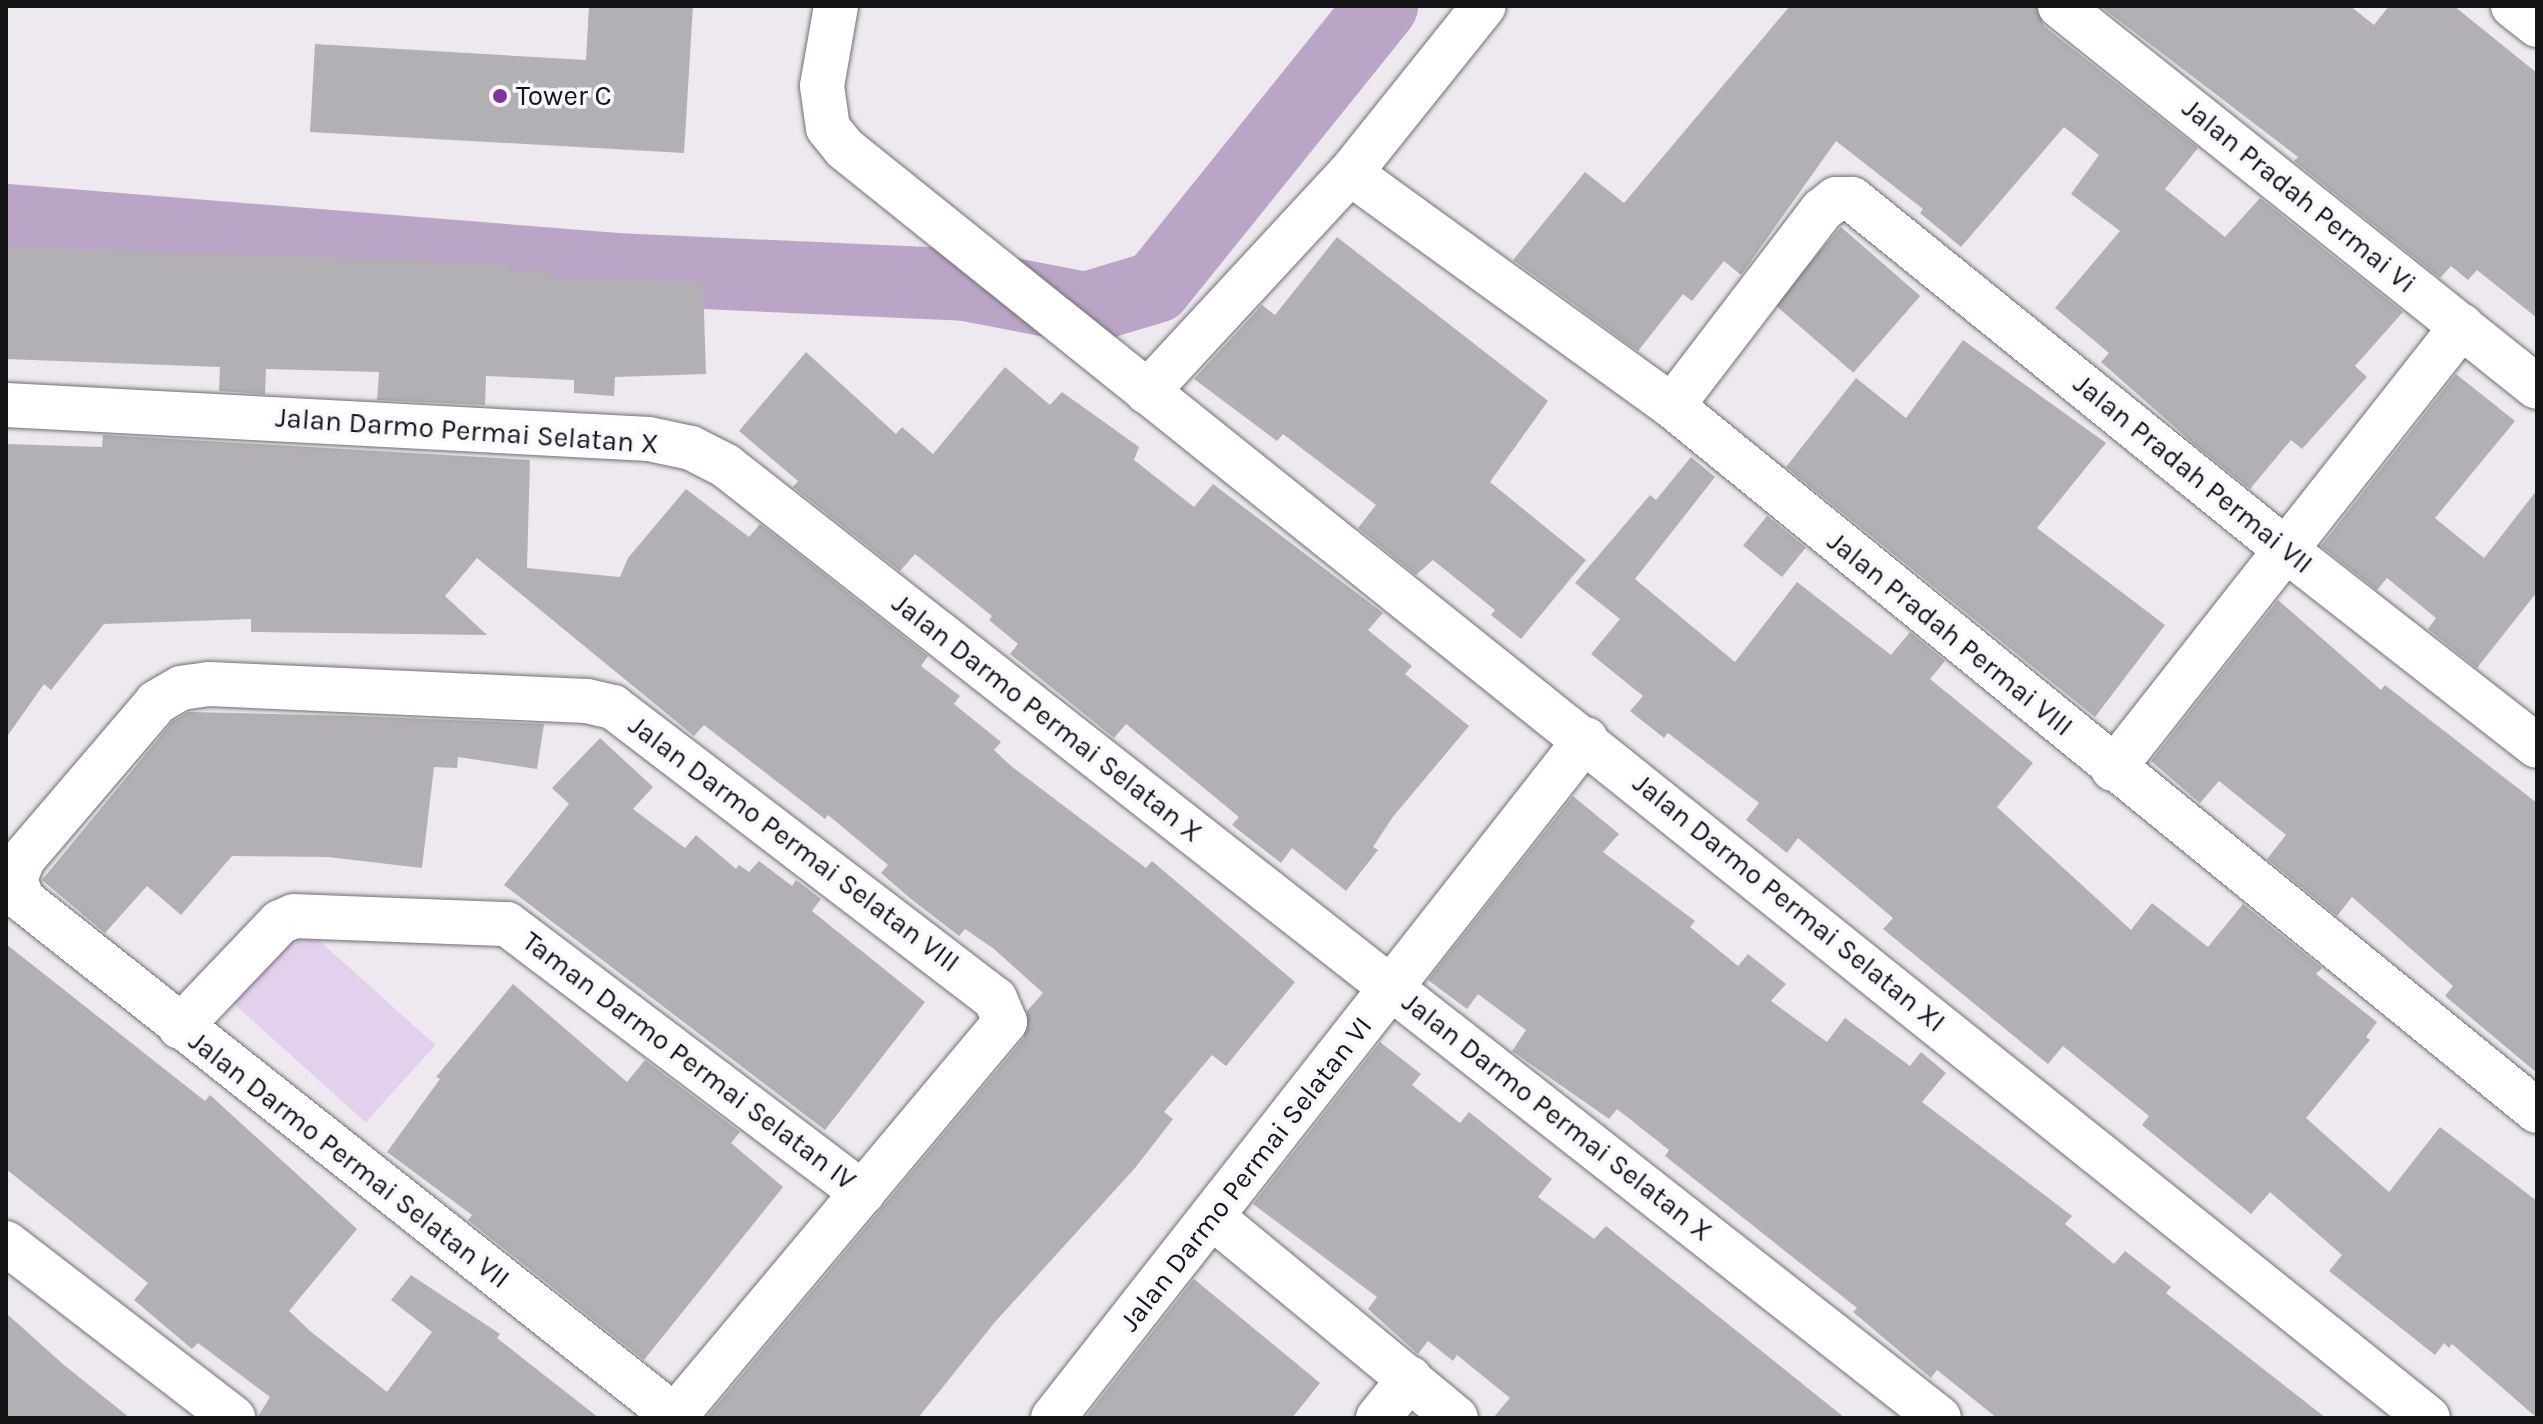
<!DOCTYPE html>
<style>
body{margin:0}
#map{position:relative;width:2543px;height:1424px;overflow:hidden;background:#ede9ef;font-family:Karla,sans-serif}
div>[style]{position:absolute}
.green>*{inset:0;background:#e2d0ed;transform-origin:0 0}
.river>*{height:72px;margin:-36px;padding:0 36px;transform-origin:36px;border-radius:36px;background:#baa5c6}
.building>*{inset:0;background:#b3b0b5;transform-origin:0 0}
.roads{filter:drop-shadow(0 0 2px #726f74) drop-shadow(0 0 2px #726f74)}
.minor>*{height:44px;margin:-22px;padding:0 22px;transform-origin:22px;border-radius:22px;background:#fff}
.dots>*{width:22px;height:22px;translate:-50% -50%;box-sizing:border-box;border:4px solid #faf7fd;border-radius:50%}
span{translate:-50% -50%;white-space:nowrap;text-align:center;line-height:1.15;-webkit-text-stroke:7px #faf7fd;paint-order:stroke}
.poi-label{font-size:28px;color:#151416}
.left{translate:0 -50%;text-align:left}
.street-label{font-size:28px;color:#151416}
.frame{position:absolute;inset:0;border:8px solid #151416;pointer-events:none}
</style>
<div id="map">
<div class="green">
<i style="left:303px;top:926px;width:178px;height:104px;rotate:42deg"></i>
</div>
<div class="river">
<i style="left:6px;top:220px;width:612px;rotate:4.59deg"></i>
<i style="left:616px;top:269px;width:349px;rotate:2.6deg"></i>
<i style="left:965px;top:285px;width:123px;rotate:10.8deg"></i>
<i style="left:1086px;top:308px;width:73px;rotate:-16.7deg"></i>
<i style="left:1156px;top:287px;width:361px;rotate:-51.2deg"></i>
</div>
<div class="building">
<i style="clip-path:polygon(589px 6px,693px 6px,684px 153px,310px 132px,315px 44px,586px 60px)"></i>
<i style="clip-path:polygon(1790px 6px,2036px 6px,2044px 26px,2198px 148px,2165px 189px,2225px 237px,2260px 198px,2403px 312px,2355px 366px,2367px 377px,2302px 449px,2291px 440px,2250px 489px,2194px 444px,2101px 362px,2109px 353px,2055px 308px,2120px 231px,2071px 194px,2099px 155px,2064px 127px,1961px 247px,1920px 213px,1923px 209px,1836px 141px,1741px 275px,1724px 261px,1692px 301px,1683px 294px,1638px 351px,1513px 260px,1585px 172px,1624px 203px)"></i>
<i style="clip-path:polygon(2100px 6px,2350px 6px,2374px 25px,2389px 6px,2454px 6px,2537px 73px,2537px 318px,2477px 270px,2468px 280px,2451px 266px,2440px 278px,2294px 161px,2298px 157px)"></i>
<i style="left:1841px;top:227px;width:105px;height:102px;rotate:41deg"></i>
<i style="clip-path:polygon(1337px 237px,1548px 401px,1490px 482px,1586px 560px,1521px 639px,1491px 615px,1495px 610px,1433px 560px,1416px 575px,1358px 528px,1376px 505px,1283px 434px,1277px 441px,1194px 379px,1262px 305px,1275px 315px)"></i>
<i style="clip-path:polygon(6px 246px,509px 264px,508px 270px,549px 272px,548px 277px,703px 281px,706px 374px,615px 377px,614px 396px,574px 393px,574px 380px,486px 376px,485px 405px,377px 400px,379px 372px,266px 369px,265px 394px,219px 391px,220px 367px,6px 359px)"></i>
<i style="clip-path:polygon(1963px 340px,2106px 443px,2037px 528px,2165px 625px,2095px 717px,1786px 467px,1856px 378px,1906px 418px)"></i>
<i style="clip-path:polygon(806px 352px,896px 434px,902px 427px,933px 454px,1005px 367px,1050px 405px,1062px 392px,1139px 447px,1134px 460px,1194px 507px,1213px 484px,1383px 613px,1368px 630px,1412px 666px,1405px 674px,1469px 726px,1392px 818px,1373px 847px,1378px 850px,1346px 891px,1292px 848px,1281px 863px,1232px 825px,1239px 817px,1126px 724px,1114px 738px,1010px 654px,1018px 644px,989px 620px,992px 616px,915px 554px,900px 571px,793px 487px,798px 481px,739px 431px)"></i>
<i style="clip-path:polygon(2456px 374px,2515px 421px,2435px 518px,2484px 558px,2537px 490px,2537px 592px,2477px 668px,2428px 629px,2436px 618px,2387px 578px,2377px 590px,2321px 546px)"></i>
<i style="clip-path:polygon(103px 435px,530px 460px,527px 568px,620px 577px,628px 558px,686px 489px,749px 537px,760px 524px,928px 656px,921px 666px,960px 696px,954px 704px,1001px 742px,994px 750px,1011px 766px,1146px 868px,1152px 861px,1295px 982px,1226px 1066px,1212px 1055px,1164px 1112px,1173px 1119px,1135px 1168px,995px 1322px,918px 1418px,706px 1418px,1024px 1038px,1027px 1011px,1043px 993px,994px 949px,965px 929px,959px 936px,911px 899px,881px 873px,888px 865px,828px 815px,825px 819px,704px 725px,694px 736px,477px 558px,445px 596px,487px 635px,251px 632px,251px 619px,104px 624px,51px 690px,44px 684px,6px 738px,6px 444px,102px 447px)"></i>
<i style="clip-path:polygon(1691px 457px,1715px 477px,1635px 579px,1735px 662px,1797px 582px,1891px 655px,1910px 632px,1945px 661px,1930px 679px,2033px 763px,1997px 807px,2131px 930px,2152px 903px,2208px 947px,2243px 904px,2322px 968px,2316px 974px,2377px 1022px,2366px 1037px,2370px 1040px,2306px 1118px,2389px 1192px,2440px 1127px,2537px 1201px,2537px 1418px,2452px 1344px,2449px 1348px,2444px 1343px,2435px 1355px,2329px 1271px,2342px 1255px,2270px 1192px,2251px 1214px,2142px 1125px,2149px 1116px,2063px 1046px,2048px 1064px,1883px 929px,1893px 918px,1798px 838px,1787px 853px,1746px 820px,1759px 803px,1668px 733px,1664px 738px,1630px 711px,1643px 696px,1591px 654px,1620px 619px,1575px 583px,1650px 495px,1656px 500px)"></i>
<i style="left:1767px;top:516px;width:50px;height:38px;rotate:39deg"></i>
<i style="clip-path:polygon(2278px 600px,2381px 690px,2385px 685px,2537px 803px,2537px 1073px,2445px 996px,2453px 986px,2352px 897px,2337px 916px,2267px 859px,2286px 835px,2219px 781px,2200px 803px,2151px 761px)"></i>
<i style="clip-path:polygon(189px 712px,354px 716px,544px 724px,537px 769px,458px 757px,457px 768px,434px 767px,422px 868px,328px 857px,232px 856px,181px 915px,147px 886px,105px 933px,42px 880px,173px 721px)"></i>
<i style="clip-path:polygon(600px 738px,653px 787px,633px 809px,685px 848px,696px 835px,736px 869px,739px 865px,749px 872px,759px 861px,792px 886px,796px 880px,821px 899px,812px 911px,925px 1002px,825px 1130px,504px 885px,569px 804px,552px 788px)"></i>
<i style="clip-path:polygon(1573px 796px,1619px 834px,1603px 852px,1695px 921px,1690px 927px,1738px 966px,1748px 954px,1786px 984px,1771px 1001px,1827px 1042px,1845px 1018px,1910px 1066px,1921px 1052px,1946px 1073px,1922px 1102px,2072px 1216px,2065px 1224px,2114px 1264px,2125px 1251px,2171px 1287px,2166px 1293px,2326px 1418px,1997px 1418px,1937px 1370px,1931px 1378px,1853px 1312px,1857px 1308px,1665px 1156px,1669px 1150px,1617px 1109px,1609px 1119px,1512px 1051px,1526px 1030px,1478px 994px,1467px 1009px,1428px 980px)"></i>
<i style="clip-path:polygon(6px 944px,205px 1101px,210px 1095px,357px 1229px,289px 1311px,310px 1331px,387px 1392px,432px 1332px,391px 1300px,411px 1275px,500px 1334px,497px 1338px,599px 1418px,257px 1418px,270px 1397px,198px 1343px,192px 1349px,134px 1300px,148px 1283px,6px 1169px)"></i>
<i style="clip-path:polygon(513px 984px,627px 1082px,645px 1060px,740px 1132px,731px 1143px,783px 1187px,644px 1360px,468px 1220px,472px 1215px,387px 1152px,440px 1079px,436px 1077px)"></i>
<i style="clip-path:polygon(1380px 1042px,1421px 1074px,1412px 1085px,1460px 1123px,1469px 1112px,1552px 1179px,1538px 1197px,1594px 1239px,1606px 1226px,1845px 1418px,1493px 1418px,1510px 1398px,1457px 1355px,1453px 1361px,1428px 1341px,1418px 1354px,1368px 1309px,1377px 1297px,1253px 1204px)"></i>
<i style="clip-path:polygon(1194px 1279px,1320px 1383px,1292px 1418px,1085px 1418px)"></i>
<i style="clip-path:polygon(6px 1313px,64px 1365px,130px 1418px,6px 1418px)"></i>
</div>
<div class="roads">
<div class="minor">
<i style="left:836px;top:6px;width:81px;rotate:99.9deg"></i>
<i style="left:822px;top:86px;width:42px;rotate:81.9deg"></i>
<i style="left:828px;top:128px;width:26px;rotate:51deg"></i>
<i style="left:844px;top:148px;width:2030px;rotate:38.72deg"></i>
<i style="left:2060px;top:6px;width:610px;rotate:38.62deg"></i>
<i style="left:2513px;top:6px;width:31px;rotate:38deg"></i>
<i style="left:1350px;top:173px;width:397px;rotate:35.9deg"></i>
<i style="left:1672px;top:406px;width:1116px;rotate:39.18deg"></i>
<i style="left:1147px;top:392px;width:299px;rotate:-47.2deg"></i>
<i style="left:1350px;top:173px;width:214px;rotate:-51.3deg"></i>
<i style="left:6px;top:405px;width:644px;rotate:3.03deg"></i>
<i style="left:649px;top:439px;width:43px;rotate:12.1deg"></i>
<i style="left:691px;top:448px;width:39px;rotate:27deg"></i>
<i style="left:726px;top:466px;width:1542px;rotate:38.13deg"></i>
<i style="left:1672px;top:406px;width:247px;rotate:-52.6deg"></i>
<i style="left:1822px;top:210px;width:18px;rotate:-38deg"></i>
<i style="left:1836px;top:199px;width:16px"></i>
<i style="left:1852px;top:199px;width:558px;rotate:38.96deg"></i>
<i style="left:2286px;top:550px;width:318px;rotate:38deg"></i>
<i style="left:2113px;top:769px;width:564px;rotate:-51.77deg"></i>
<i style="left:180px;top:1027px;width:145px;rotate:-46.4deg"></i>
<i style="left:280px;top:922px;width:15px;rotate:-23deg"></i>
<i style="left:294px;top:916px;width:213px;rotate:2.2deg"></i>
<i style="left:507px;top:924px;width:446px;rotate:37.1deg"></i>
<i style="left:1212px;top:1217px;width:316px;rotate:39.5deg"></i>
<i style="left:6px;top:1243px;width:287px;rotate:37.6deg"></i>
<i style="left:675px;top:1416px;width:514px;rotate:-50.05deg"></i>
<i style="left:1005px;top:1022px;width:25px;rotate:-113deg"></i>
<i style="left:995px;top:999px;width:481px;rotate:-142.6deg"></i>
<i style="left:613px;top:707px;width:28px;rotate:-167deg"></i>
<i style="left:586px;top:701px;width:377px;rotate:-177.4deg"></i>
<i style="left:209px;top:684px;width:28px;rotate:172deg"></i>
<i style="left:181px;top:688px;width:28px;rotate:150deg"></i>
<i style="left:157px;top:702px;width:206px;rotate:130.5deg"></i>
<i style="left:23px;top:859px;width:22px;rotate:111deg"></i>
<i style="left:15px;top:880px;width:22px;rotate:68deg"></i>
<i style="left:23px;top:900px;width:834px;rotate:38.38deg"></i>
<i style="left:1053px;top:1418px;width:863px;rotate:-51.87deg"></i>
<i style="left:1378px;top:1418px;width:51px;rotate:-51.3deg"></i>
</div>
</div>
<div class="dots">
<i style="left:500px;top:96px;background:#8032a2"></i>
</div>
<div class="poi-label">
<span class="left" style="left:516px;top:96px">Tower C</span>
</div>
<div class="street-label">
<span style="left:2299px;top:196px;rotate:39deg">Jalan Pradah Permai Vi</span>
<span style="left:467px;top:431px;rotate:4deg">Jalan Darmo Permai Selatan X</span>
<span style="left:2193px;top:474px;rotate:39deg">Jalan Pradah Permai VII</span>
<span style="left:1950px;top:634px;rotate:39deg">Jalan Pradah Permai VIII</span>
<span style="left:1047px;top:718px;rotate:38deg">Jalan Darmo Permai Selatan X</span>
<span style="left:794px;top:844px;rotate:37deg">Jalan Darmo Permai Selatan VIII</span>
<span style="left:1789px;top:903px;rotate:39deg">Jalan Darmo Permai Selatan XI</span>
<span style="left:689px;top:1061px;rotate:37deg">Taman Darmo Permai Selatan IV</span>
<span style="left:1557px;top:1117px;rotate:38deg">Jalan Darmo Permai Selatan X</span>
<span style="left:349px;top:1160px;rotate:38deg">Jalan Darmo Permai Selatan VII</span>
<span style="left:1246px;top:1174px;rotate:-52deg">Jalan Darmo Permai Selatan VI</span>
</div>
<div class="frame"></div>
</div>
